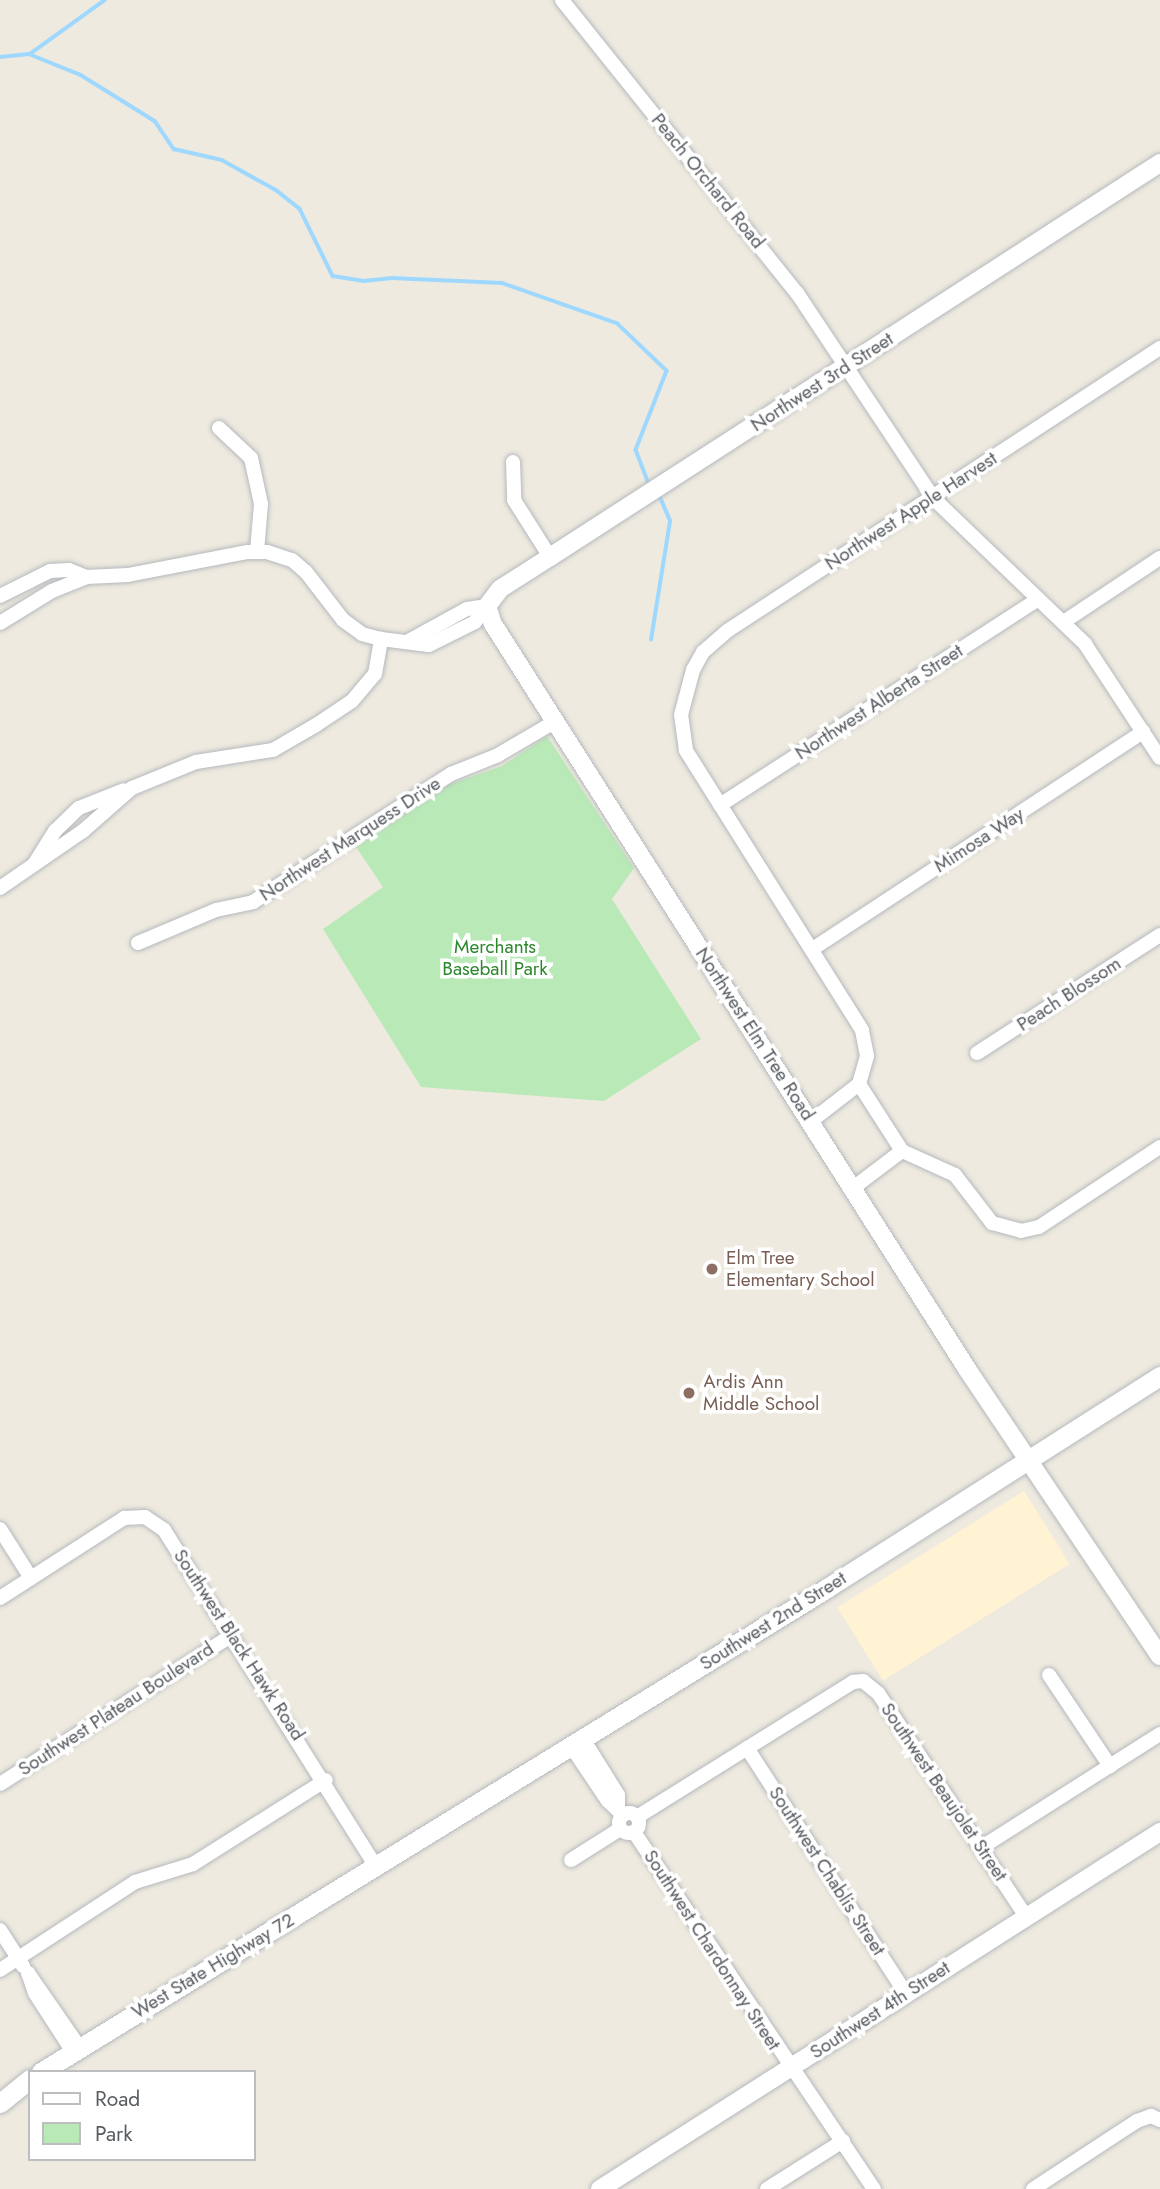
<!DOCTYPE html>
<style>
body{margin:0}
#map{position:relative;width:1160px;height:2189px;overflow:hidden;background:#eeeadf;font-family:Jost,sans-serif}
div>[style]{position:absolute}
.commercial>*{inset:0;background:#fff3d3;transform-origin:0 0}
.green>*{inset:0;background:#bae9b8}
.stream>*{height:3.5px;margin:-1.75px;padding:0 1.75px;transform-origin:1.75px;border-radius:1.75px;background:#9ed8ff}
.roads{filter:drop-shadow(0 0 2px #b5b9be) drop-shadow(0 0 2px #b5b9be)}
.minor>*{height:14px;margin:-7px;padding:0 7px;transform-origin:7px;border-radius:7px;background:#fff}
.minor>.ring{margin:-7px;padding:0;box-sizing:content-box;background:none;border:14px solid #fff;border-radius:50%}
.tertiary>*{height:18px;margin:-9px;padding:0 9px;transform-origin:9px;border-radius:9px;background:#fff}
.secondary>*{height:19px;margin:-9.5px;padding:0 9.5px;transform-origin:9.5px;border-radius:9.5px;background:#fff}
.dots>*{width:19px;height:19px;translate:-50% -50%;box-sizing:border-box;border:4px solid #fff;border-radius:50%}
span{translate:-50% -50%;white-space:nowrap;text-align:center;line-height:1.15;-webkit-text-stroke:7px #fff;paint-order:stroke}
.street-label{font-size:19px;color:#585d62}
.park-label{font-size:19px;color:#2c872d}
.education-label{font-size:19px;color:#785e54}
.left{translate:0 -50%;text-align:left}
.legend{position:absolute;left:28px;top:2070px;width:228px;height:91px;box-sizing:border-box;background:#fff;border:2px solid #bcbec0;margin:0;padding:9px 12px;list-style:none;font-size:21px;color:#585d62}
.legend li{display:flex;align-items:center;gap:14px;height:35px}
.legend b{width:35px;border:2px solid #bcbec0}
</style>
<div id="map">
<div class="commercial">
<i style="left:1024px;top:1491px;width:86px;height:220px;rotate:58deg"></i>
</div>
<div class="green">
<i style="clip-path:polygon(547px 736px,634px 868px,612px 899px,701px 1039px,604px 1101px,421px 1087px,323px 929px,383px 887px,356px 847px,450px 784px,502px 766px)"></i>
</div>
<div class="stream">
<i style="left:30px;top:54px;width:92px;rotate:-35.8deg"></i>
<i style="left:0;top:57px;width:29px;rotate:-6deg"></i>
<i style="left:29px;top:54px;width:56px;rotate:22deg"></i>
<i style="left:81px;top:75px;width:87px;rotate:31.9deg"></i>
<i style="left:155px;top:121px;width:34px;rotate:56deg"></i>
<i style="left:174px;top:149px;width:49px;rotate:12.9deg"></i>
<i style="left:222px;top:160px;width:62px;rotate:29.1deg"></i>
<i style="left:276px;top:190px;width:31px;rotate:38deg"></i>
<i style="left:300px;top:209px;width:75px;rotate:63.8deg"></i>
<i style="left:333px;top:276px;width:31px;rotate:9deg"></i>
<i style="left:364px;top:281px;width:28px;rotate:-6deg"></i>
<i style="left:392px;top:278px;width:110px;rotate:2.6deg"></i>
<i style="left:502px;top:283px;width:122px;rotate:19.2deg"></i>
<i style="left:617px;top:323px;width:69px;rotate:43.8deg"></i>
<i style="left:667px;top:371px;width:85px;rotate:111.4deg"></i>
<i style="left:636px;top:450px;width:33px;rotate:69deg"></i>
<i style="left:651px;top:640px;width:121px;rotate:-80.9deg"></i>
<i style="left:670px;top:521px;width:25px;rotate:-113deg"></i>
</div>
<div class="roads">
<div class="minor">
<i style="left:562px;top:0;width:376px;rotate:51.3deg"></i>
<i style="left:797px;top:293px;width:246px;rotate:56.4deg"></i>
<i style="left:933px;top:498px;width:211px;rotate:43.8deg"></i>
<i style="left:1085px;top:644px;width:136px;rotate:56.7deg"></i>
<i style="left:219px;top:428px;width:44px;rotate:43.2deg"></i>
<i style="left:251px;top:458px;width:47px;rotate:77.7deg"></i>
<i style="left:261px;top:504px;width:48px;rotate:94.8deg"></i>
<i style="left:513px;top:462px;width:38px;rotate:88deg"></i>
<i style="left:514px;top:500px;width:67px;rotate:57.7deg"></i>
<i style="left:0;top:596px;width:56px;rotate:-26.6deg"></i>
<i style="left:50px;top:571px;width:19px;rotate:-3deg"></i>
<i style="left:69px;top:570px;width:18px;rotate:22deg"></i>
<i style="left:1065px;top:621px;width:114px;rotate:-33.6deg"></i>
<i style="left:0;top:623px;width:61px;rotate:-31.6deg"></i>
<i style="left:52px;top:591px;width:37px;rotate:-22deg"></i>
<i style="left:86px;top:577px;width:42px;rotate:-2.7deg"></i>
<i style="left:128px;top:575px;width:122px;rotate:-10.9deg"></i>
<i style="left:248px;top:552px;width:19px"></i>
<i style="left:267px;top:552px;width:26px;rotate:18deg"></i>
<i style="left:292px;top:560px;width:18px;rotate:41deg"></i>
<i style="left:306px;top:572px;width:61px;rotate:52.4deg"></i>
<i style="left:343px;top:620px;width:24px;rotate:36deg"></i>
<i style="left:362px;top:634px;width:20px;rotate:15deg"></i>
<i style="left:381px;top:639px;width:48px;rotate:7.1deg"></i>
<i style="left:429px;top:645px;width:51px;rotate:-26.6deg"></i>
<i style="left:475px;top:622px;width:20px;rotate:-53deg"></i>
<i style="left:407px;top:642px;width:68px;rotate:-28.8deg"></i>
<i style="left:467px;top:609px;width:20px;rotate:-9deg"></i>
<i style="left:720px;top:805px;width:379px;rotate:-32.9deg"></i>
<i style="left:35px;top:863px;width:38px;rotate:-58deg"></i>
<i style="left:55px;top:831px;width:33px;rotate:-44deg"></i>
<i style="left:79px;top:808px;width:48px;rotate:-21.8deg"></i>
<i style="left:0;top:888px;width:101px;rotate:-34.5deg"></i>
<i style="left:83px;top:831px;width:65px;rotate:-41.3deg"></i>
<i style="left:132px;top:788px;width:69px;rotate:-22.1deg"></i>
<i style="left:196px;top:762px;width:78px;rotate:-8.9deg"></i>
<i style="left:273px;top:750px;width:50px;rotate:-30.2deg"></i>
<i style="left:316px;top:725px;width:43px;rotate:-33.7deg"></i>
<i style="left:352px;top:701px;width:35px;rotate:-50deg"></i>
<i style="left:375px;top:674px;width:36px;rotate:-80deg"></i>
<i style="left:138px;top:943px;width:85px;rotate:-22.9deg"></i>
<i style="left:216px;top:910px;width:38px;rotate:-12deg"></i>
<i style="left:253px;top:902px;width:236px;rotate:-32.9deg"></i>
<i style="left:451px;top:774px;width:51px;rotate:-22deg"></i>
<i style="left:498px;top:755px;width:67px;rotate:-30.4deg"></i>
<i style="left:814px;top:948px;width:394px;rotate:-33.3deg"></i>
<i style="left:977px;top:1053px;width:218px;rotate:-32.8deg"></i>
<i style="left:859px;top:1084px;width:80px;rotate:57.3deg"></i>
<i style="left:810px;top:1122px;width:62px;rotate:-37.8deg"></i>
<i style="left:859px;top:1084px;width:29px;rotate:-74deg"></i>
<i style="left:867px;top:1056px;width:26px;rotate:-101deg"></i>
<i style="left:862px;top:1030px;width:331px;rotate:-122.2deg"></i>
<i style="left:686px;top:750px;width:35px;rotate:-98deg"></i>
<i style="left:681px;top:715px;width:47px;rotate:-75.1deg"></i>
<i style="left:693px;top:670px;width:21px;rotate:-61deg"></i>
<i style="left:703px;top:652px;width:32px;rotate:-41deg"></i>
<i style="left:727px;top:631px;width:517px;rotate:-33.17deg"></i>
<i style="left:902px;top:1151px;width:58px;rotate:24.4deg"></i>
<i style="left:955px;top:1175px;width:61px;rotate:52.4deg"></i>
<i style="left:992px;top:1223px;width:30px;rotate:15deg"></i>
<i style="left:1021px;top:1231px;width:18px;rotate:-13deg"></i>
<i style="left:1039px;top:1227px;width:145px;rotate:-33.5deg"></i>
<i style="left:853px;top:1188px;width:61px;rotate:-37.1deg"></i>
<i style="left:0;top:1529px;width:58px;rotate:57.7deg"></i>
<i style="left:0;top:1598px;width:148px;rotate:-32.8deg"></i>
<i style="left:124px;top:1518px;width:21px;rotate:-3deg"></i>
<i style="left:145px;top:1517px;width:23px;rotate:34deg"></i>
<i style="left:164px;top:1530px;width:397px;rotate:57.8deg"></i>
<i style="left:1049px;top:1675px;width:110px;rotate:56.2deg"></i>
<i style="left:583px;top:1739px;width:66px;rotate:58deg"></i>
<i style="left:618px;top:1795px;width:11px;rotate:90deg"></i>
<i style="left:571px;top:1746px;width:66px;rotate:56.1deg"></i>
<i style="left:608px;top:1801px;width:21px;rotate:43deg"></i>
<i style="left:747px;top:1748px;width:293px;rotate:57.1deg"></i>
<i style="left:0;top:1784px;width:276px;rotate:-32.7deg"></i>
<i class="ring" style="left:619px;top:1813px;width:6px;height:6px"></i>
<i style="left:637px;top:1817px;width:255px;rotate:-32deg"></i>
<i style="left:853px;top:1682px;width:10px;rotate:-6deg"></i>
<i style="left:863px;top:1681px;width:19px;rotate:39deg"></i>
<i style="left:878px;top:1693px;width:268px;rotate:56.5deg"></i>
<i style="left:634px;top:1832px;width:430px;rotate:56.1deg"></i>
<i style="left:982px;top:1847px;width:211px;rotate:-32.4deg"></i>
<i style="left:571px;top:1860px;width:58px;rotate:-32.3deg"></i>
<i style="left:0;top:1930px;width:43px;rotate:57.4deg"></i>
<i style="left:0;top:1970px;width:161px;rotate:-33.1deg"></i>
<i style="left:135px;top:1882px;width:61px;rotate:-17.2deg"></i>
<i style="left:193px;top:1864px;width:157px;rotate:-32.3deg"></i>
<i style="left:73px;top:2052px;width:70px;rotate:-122.8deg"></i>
<i style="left:35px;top:1993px;width:21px;rotate:-109deg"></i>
<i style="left:28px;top:1973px;width:91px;rotate:55.3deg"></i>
<i style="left:767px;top:2189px;width:90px;rotate:-32.3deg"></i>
<i style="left:1033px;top:2189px;width:124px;rotate:-33.2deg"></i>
<i style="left:1137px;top:2121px;width:15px;rotate:-20deg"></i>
<i style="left:1151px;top:2116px;width:10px;rotate:24deg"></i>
</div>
<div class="tertiary">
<i style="left:1160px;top:163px;width:726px;rotate:147.14deg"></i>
<i style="left:550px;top:557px;width:59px;rotate:147.4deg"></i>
<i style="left:500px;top:589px;width:21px;rotate:127deg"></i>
<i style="left:487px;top:606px;width:19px;rotate:72deg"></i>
<i style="left:493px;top:624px;width:883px;rotate:57.53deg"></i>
<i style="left:967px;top:1369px;width:346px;rotate:56.1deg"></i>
<i style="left:600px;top:2189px;width:664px;rotate:-32.52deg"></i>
</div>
<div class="secondary">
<i style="left:41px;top:2072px;width:923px;rotate:-31.62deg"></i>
<i style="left:827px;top:1588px;width:395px;rotate:-32.5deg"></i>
<i style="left:0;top:2103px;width:38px;rotate:-39deg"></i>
</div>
</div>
<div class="dots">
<i style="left:712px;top:1269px;background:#8d6e63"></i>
<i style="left:689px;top:1393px;background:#8d6e63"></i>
</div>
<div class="street-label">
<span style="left:708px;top:181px;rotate:51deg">Peach Orchard Road</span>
<span style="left:822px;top:382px;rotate:-33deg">Northwest 3rd Street</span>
<span style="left:911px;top:511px;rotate:-33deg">Northwest Apple Harvest</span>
<span style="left:879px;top:702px;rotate:-33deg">Northwest Alberta Street</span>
<span style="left:350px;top:839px;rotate:-33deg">Northwest Marquess Drive</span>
<span style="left:979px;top:840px;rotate:-33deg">Mimosa Way</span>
<span style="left:1069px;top:994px;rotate:-33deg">Peach Blossom</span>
<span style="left:755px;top:1034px;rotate:57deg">Northwest Elm Tree Road</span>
<span style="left:773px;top:1621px;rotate:-32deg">Southwest 2nd Street</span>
<span style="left:239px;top:1645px;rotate:57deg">Southwest Black Hawk Road</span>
<span style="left:116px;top:1709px;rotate:-33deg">Southwest Plateau Boulevard</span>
<span style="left:944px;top:1792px;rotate:56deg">Southwest Beaujolet Street</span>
<span style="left:827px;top:1871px;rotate:57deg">Southwest Chablis Street</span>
<span style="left:712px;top:1950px;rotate:57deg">Southwest Chardonnay Street</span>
<span style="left:213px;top:1966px;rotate:-31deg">West State Highway 72</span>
<span style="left:880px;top:2010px;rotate:-33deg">Southwest 4th Street</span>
</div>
<div class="park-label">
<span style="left:495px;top:958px">Merchants<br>Baseball Park</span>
</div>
<div class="education-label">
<span class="left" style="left:726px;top:1269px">Elm Tree<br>Elementary School</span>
<span class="left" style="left:703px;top:1393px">Ardis Ann<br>Middle School</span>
</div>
<ul class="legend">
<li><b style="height:9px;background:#fff"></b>Road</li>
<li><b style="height:19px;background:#bae9b8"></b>Park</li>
</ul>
</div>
